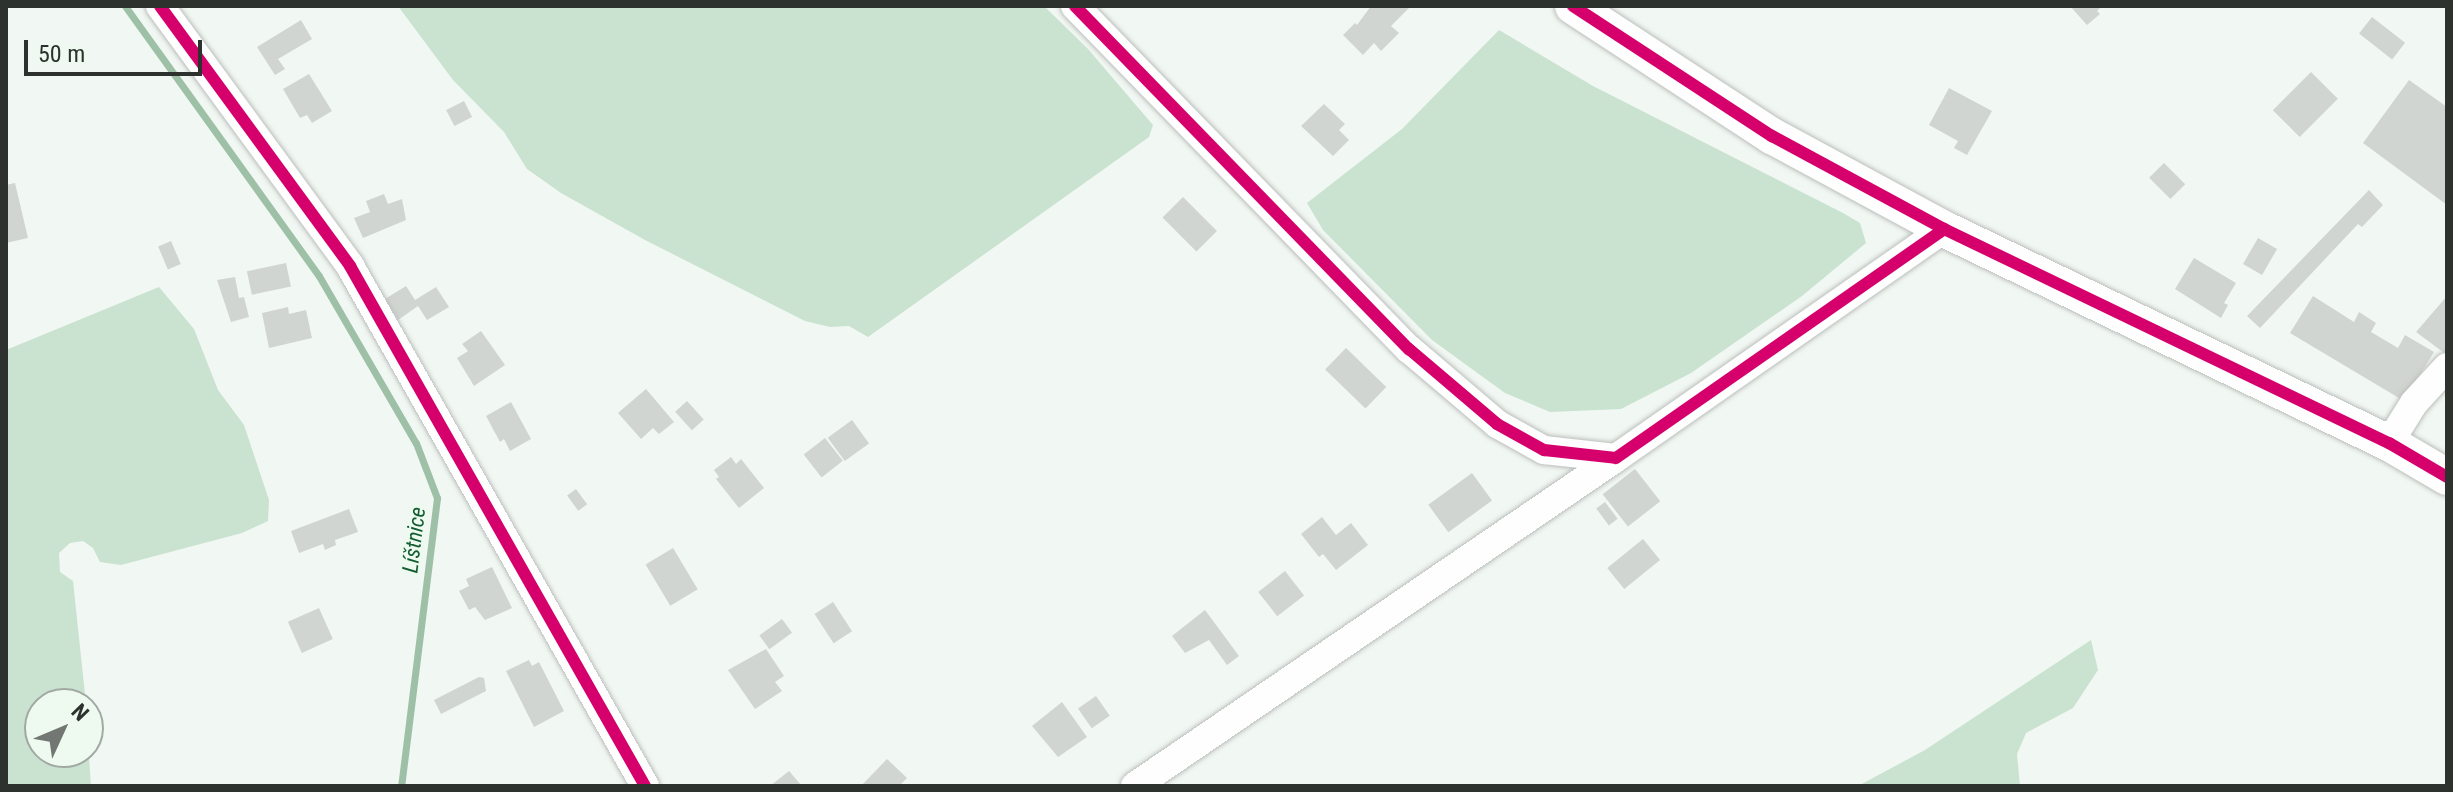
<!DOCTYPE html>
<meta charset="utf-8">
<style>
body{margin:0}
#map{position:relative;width:2453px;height:792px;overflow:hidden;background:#f1f7f2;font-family:"Roboto Condensed",sans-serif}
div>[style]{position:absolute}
.green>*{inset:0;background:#cae2d0}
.stream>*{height:7px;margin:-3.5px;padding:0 3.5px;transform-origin:3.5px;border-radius:3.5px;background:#9ec0a6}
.building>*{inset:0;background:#d1d5d1;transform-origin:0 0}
.roads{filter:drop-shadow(0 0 2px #bbbfbc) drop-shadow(0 0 2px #bbbfbc)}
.minor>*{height:28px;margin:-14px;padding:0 14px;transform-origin:14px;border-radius:14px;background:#fdfefd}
.tertiary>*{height:36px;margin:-18px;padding:0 18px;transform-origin:18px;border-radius:18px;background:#fdfefd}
.cycleway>*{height:12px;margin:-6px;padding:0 6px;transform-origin:6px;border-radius:6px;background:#d6006c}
span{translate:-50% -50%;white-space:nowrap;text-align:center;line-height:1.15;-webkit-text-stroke:8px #eefaf0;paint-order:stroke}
.water-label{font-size:22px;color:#125c31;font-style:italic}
.frame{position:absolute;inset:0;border:8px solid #2d322e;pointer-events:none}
.north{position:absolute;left:24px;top:688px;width:80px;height:80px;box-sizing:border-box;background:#eefaf0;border:2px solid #a1aaa2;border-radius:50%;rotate:46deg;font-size:22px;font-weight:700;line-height:32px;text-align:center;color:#2d322e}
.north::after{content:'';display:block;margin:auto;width:28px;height:36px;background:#727773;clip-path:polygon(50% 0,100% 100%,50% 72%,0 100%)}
.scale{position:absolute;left:24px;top:40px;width:178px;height:36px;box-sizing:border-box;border:4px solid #2d322e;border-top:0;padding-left:10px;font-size:24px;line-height:28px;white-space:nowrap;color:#2d322e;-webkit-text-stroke:6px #eefaf0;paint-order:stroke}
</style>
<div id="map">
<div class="green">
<i style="clip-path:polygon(398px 6px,1044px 6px,1088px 49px,1153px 125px,1149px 137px,868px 337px,849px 326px,830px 327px,805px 321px,645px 240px,561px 193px,527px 169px,504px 132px,453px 80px)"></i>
<i style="clip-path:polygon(1499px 30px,1593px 86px,1843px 213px,1860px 223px,1866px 243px,1802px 296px,1691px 373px,1621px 409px,1550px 412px,1505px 393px,1432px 340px,1323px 230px,1307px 203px,1402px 129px)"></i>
<i style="clip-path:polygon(159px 287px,194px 329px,218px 390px,244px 425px,269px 500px,268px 521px,242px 533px,121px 565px,100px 562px,93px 548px,83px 541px,70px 543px,59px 553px,60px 572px,73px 581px,86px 704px,40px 704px,40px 752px,88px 752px,88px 743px,91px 786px,6px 786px,6px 350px)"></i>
<i style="clip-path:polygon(2091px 640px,2098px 670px,2073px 708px,2026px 733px,2017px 754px,2020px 786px,1858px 786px,1925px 750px)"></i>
</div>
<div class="stream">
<i style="left:125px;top:6px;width:332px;rotate:54.3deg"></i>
<i style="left:319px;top:276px;width:193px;rotate:59.9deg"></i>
<i style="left:416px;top:443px;width:59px;rotate:69.1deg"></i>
<i style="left:437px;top:498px;width:290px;rotate:97.1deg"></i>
</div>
<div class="building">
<i style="clip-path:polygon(1371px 6px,1409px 8px,1391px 26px,1399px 33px,1381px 51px,1374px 43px,1363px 55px,1343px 35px,1355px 23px,1357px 25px)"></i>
<i style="clip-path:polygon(2070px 6px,2102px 6px,2097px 11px,2100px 14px,2087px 25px)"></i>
<i style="left:2372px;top:17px;width:42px;height:21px;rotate:38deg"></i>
<i style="clip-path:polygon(301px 20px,312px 39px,278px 59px,285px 69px,275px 75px,257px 47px)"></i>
<i style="left:2311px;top:72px;width:38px;height:54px;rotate:45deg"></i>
<i style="clip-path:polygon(309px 74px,332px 111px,312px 123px,307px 115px,300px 118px,283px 89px)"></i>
<i style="clip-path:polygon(2409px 80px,2447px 107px,2447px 205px,2363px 143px)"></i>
<i style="clip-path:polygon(1949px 88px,1992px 111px,1967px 155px,1954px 148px,1958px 141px,1929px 125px)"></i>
<i style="left:464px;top:101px;width:18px;height:20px;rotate:63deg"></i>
<i style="clip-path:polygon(1324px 104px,1345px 124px,1339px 130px,1349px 140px,1333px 156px,1301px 126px)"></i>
<i style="left:2164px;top:163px;width:30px;height:21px;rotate:45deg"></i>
<i style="clip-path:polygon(15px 183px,28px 238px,6px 243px,6px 185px)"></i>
<i style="clip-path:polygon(2369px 190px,2383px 205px,2362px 227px,2358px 224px,2260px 328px,2247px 316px)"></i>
<i style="clip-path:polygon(384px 194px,388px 204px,402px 199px,406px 220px,363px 238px,354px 218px,370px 212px,366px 201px)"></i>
<i style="left:1183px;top:197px;width:48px;height:29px;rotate:45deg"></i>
<i style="left:2258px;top:238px;width:22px;height:30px;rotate:30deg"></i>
<i style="left:171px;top:241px;width:25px;height:14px;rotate:67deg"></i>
<i style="clip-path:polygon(2194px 258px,2236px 283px,2224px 303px,2228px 305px,2221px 318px,2175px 289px)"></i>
<i style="left:286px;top:263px;width:24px;height:40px;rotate:78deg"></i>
<i style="clip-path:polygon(235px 277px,239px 298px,244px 297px,249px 317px,231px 322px,217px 280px)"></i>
<i style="clip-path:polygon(406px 286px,415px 300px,436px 287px,449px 307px,427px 320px,418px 306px,398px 320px,385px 299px)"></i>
<i style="clip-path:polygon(2313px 296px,2354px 322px,2359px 312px,2376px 323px,2371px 332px,2398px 348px,2405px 335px,2434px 352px,2404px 401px,2290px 333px)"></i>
<i style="clip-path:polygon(2447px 296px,2447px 355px,2416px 332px)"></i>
<i style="clip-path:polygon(288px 307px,289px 314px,306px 310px,312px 338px,269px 348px,262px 313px)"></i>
<i style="clip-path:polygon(481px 331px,505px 365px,474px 386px,457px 358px,468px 351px,462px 344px)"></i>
<i style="left:1346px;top:348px;width:56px;height:30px;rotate:44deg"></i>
<i style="clip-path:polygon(646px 389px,674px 422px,659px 434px,653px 428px,641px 439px,618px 413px)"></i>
<i style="left:687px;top:401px;width:25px;height:16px;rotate:48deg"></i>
<i style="clip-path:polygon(511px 402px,531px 439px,510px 451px,504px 439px,500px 442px,486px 416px)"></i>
<i style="left:852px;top:420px;width:29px;height:30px;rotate:54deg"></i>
<i style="left:825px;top:438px;width:29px;height:27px;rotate:52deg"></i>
<i style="clip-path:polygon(731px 457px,736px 464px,741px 459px,764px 488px,739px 508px,716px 479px,719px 477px,714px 470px)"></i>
<i style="left:1635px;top:469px;width:41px;height:41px;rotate:52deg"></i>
<i style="left:1472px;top:473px;width:34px;height:54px;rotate:54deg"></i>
<i style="left:576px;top:489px;width:19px;height:11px;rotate:54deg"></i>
<i style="left:1605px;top:502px;width:21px;height:11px;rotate:53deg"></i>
<i style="clip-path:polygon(349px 509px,358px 532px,335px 540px,336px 545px,325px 550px,323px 544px,299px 553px,291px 531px)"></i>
<i style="clip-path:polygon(1322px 517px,1336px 535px,1351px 523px,1368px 545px,1336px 570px,1323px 554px,1319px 557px,1301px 534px)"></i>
<i style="left:1643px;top:539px;width:27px;height:46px;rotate:51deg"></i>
<i style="left:673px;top:548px;width:48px;height:32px;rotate:59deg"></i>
<i style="clip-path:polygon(492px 567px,512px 608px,485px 620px,475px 607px,469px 610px,459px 591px,469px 586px,466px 579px)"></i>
<i style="left:1285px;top:571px;width:31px;height:34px;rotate:52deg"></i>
<i style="left:833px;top:602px;width:35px;height:22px;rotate:57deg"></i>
<i style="left:319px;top:608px;width:34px;height:34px;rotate:66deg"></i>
<i style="clip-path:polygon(1205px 610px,1239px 656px,1227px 665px,1209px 640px,1185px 653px,1172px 636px)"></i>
<i style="left:782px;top:619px;width:17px;height:28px;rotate:54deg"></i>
<i style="clip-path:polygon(766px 649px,784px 676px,775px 682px,782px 691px,755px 709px,728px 670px)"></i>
<i style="clip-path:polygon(529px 660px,532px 666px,539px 662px,564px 711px,534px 727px,506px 671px)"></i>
<i style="clip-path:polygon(479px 677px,484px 678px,486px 691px,441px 714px,434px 700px)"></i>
<i style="left:1096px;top:696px;width:24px;height:22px;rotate:55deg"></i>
<i style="clip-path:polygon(1062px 702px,1087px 737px,1058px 757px,1032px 726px)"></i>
<i style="clip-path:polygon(887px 759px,907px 778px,899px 786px,861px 786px)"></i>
<i style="clip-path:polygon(789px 771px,802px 786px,770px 786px)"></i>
</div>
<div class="roads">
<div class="minor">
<i style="left:160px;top:6px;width:322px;rotate:53.8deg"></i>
<i style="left:350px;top:266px;width:598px;rotate:60.43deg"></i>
<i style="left:1075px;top:6px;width:479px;rotate:45.8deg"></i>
<i style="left:1409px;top:349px;width:116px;rotate:40.4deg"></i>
<i style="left:1497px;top:424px;width:54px;rotate:29deg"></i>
<i style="left:1544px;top:450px;width:72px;rotate:6.3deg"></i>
<i style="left:1616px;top:458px;width:400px;rotate:-34.9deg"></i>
<i style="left:2389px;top:443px;width:47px;rotate:-58deg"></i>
<i style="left:2414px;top:403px;width:49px;rotate:-47.5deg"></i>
<i style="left:1135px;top:786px;width:582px;rotate:-34.29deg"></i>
</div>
<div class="tertiary">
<i style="left:1573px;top:6px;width:238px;rotate:33.2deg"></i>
<i style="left:1772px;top:136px;width:196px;rotate:28.4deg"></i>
<i style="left:1944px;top:229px;width:494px;rotate:25.7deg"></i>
<i style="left:2389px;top:443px;width:67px;rotate:30.4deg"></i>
</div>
</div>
<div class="cycleway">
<i style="left:160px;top:6px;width:322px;rotate:53.8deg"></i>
<i style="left:350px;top:266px;width:598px;rotate:60.43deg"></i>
<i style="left:1075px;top:6px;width:479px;rotate:45.8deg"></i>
<i style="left:1409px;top:349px;width:116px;rotate:40.4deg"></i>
<i style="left:1497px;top:424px;width:54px;rotate:29deg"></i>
<i style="left:1544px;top:450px;width:72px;rotate:6.3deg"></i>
<i style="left:1616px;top:458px;width:400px;rotate:-34.9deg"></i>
<i style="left:1573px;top:6px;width:238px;rotate:33.2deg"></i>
<i style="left:1772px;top:136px;width:196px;rotate:28.4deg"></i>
<i style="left:1944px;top:229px;width:494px;rotate:25.7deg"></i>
<i style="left:2389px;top:443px;width:67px;rotate:30.4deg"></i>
</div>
<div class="water-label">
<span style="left:414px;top:540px;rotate:-83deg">Líštnice</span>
</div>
<div class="frame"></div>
<div class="north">N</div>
<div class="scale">50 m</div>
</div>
